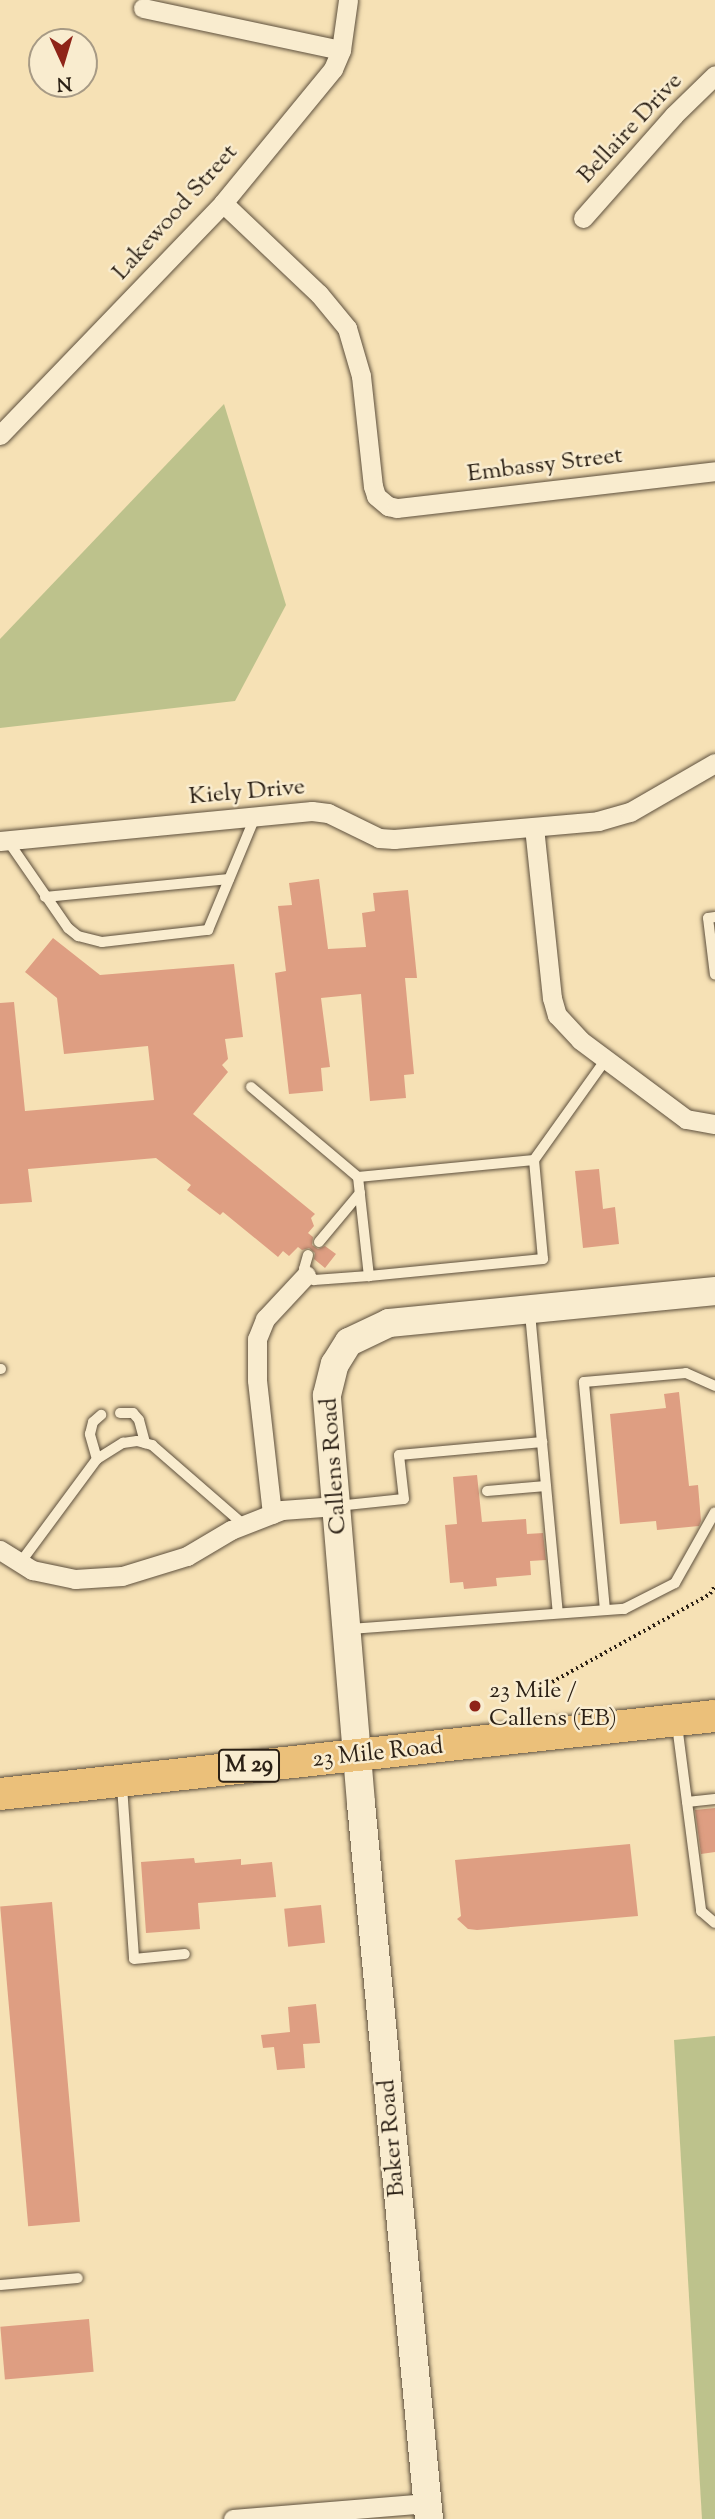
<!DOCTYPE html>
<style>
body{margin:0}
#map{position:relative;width:715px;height:2519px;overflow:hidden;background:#f6e1b5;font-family:"Sorts Mill Goudy",serif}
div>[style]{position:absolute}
.green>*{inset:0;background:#bdc28c}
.building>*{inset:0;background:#de9e82;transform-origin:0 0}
.path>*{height:3.5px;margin-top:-1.75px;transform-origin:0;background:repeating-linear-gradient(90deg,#2b2015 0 2px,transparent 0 5.5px)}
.roads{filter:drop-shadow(0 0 2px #5e503d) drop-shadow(0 0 2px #5e503d)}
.lane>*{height:10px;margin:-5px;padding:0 5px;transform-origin:5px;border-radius:5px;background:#f9eccf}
.street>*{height:19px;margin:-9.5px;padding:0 9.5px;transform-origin:9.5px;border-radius:9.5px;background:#f9eccf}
.secondary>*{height:28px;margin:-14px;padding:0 14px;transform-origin:14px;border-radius:14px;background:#f9eccf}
.primary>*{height:32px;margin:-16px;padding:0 16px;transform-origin:16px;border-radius:16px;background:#ebc07a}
.dots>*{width:19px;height:19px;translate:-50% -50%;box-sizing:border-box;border:4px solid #f9eccf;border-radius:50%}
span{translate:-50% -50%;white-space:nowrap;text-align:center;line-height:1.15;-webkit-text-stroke:5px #f9eccf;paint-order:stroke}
.shield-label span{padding:2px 5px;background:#f9eccf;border:2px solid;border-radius:5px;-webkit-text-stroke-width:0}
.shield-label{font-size:23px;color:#2b2015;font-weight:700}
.street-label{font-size:24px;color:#2b2015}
.poi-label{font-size:24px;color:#2b2015}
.left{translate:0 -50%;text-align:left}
.north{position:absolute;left:28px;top:28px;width:70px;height:70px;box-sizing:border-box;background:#f9eccf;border:2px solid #a79a85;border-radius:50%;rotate:176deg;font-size:19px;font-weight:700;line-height:28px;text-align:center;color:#2b2015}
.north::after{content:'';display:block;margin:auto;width:24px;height:32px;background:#8f2418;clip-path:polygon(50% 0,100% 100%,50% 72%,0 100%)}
</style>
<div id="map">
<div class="green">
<i style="clip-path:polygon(224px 404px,286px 605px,235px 701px,0 728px,0 639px)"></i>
<i style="clip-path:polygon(715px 2036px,715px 2519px,702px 2519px,674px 2040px)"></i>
</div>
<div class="building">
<i style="clip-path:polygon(319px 879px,328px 949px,366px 947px,362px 913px,375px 911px,373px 893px,408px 890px,417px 978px,405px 978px,414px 1074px,404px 1075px,406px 1098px,370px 1101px,361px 994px,321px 998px,330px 1067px,321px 1068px,323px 1091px,289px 1094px,275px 973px,286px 971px,278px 906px,292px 905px,289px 883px)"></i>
<i style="clip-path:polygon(53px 938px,100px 975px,234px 964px,243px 1037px,225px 1039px,228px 1059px,222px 1065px,228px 1072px,193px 1114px,315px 1214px,311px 1218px,314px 1226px,308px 1233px,313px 1237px,312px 1245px,318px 1249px,325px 1246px,336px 1254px,325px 1268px,314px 1259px,315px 1253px,309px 1248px,302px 1250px,298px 1247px,289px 1256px,283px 1251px,278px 1257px,223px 1212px,220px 1215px,187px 1190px,191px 1185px,156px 1158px,28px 1169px,32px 1202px,0 1204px,0 1003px,14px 1002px,25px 1111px,154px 1100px,148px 1046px,64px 1054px,57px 998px,25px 972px)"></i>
<i style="clip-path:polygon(599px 1169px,603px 1209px,615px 1207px,619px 1244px,583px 1248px,575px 1171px)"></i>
<i style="clip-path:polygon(679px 1392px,689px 1486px,698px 1485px,701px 1521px,699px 1526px,657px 1530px,656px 1521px,620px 1524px,610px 1414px,666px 1408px,664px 1394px)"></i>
<i style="clip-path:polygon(477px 1475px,482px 1522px,526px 1519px,527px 1534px,543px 1533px,546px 1560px,530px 1561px,531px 1575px,496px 1578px,497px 1586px,464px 1589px,463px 1582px,450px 1583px,445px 1525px,457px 1524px,453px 1477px)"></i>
<i style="clip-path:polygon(715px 1808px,715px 1852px,701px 1854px,695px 1810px)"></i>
<i style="clip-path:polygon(630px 1844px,638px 1916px,477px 1930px,468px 1929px,457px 1919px,461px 1916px,455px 1860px)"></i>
<i style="clip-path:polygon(194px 1858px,195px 1863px,241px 1859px,241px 1865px,272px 1862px,276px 1897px,198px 1903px,200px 1929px,146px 1933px,141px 1862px)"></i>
<i style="left:52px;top:1902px;width:321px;height:52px;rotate:85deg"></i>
<i style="left:321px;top:1905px;width:38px;height:37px;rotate:84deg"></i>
<i style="clip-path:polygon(316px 2004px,320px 2043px,303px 2044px,305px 2068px,277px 2070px,274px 2047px,263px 2048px,261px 2035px,290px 2032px,288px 2007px)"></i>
<i style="left:89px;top:2319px;width:53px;height:89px;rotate:85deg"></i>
</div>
<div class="path">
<i style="left:552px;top:1682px;width:181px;rotate:-29.1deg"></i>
<i style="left:710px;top:1594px;width:10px;rotate:-61deg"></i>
</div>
<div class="roads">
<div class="lane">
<i style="left:8px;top:841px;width:106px;rotate:55.4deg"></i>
<i style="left:68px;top:928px;width:13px;rotate:39deg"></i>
<i style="left:78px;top:936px;width:25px;rotate:14deg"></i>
<i style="left:102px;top:942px;width:107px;rotate:-6.5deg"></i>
<i style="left:208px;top:930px;width:122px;rotate:-67.4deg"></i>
<i style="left:45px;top:897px;width:185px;rotate:-5.6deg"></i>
<i style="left:715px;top:917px;width:7px;rotate:172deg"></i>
<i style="left:708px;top:918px;width:57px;rotate:83deg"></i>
<i style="left:251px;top:1087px;width:140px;rotate:40.1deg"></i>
<i style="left:534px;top:1160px;width:177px;rotate:174.5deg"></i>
<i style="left:358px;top:1177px;width:100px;rotate:83.7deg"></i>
<i style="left:369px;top:1276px;width:175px;rotate:-5.6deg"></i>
<i style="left:543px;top:1259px;width:99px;rotate:-95.2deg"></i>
<i style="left:534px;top:1160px;width:124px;rotate:-54.5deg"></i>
<i style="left:319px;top:1242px;width:64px;rotate:-50.1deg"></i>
<i style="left:308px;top:1255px;width:15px;rotate:106deg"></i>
<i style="left:304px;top:1269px;width:15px;rotate:48deg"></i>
<i style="left:314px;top:1280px;width:55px;rotate:-4.2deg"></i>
<i style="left:530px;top:1313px;width:300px;rotate:84.7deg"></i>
<i style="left:0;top:1369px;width:1px"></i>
<i style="left:120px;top:1413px;width:13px"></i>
<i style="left:133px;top:1413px;width:9px;rotate:49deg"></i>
<i style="left:139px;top:1420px;width:24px;rotate:75deg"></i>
<i style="left:97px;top:1459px;width:26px;rotate:-106deg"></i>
<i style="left:90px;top:1434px;width:12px;rotate:-76deg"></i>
<i style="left:93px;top:1422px;width:11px;rotate:-41deg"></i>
<i style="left:487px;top:1491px;width:59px;rotate:-4.8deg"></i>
<i style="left:337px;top:1506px;width:67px;rotate:-6deg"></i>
<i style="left:404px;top:1499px;width:44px;rotate:-96.5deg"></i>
<i style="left:399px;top:1455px;width:144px;rotate:-5.2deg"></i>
<i style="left:20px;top:1563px;width:129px;rotate:-53.5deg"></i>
<i style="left:97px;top:1459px;width:31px;rotate:-32deg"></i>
<i style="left:123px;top:1443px;width:14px;rotate:-8deg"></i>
<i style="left:137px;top:1441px;width:16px;rotate:15deg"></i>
<i style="left:152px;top:1445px;width:122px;rotate:41deg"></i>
<i style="left:605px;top:1610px;width:229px;rotate:-95.3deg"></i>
<i style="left:584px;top:1382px;width:102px;rotate:-5deg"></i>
<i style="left:686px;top:1373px;width:32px;rotate:24deg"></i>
<i style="left:350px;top:1629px;width:275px;rotate:-4.2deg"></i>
<i style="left:624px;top:1609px;width:57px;rotate:-27deg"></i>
<i style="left:675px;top:1583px;width:81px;rotate:-60.6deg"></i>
<i style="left:677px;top:1725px;width:188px;rotate:82.6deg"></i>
<i style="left:701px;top:1911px;width:18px;rotate:41deg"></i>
<i style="left:122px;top:1786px;width:173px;rotate:86deg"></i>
<i style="left:134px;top:1959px;width:51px;rotate:-5.6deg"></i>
<i style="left:687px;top:1802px;width:28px;rotate:-6deg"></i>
<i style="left:0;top:2285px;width:78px;rotate:-5.1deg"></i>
</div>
<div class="street">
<i style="left:143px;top:8px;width:202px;rotate:12deg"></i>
<i style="left:223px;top:203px;width:132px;rotate:43.5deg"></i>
<i style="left:319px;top:294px;width:44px;rotate:50.5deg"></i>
<i style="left:347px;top:328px;width:50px;rotate:73.7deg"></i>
<i style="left:361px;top:376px;width:111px;rotate:83.8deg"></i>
<i style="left:373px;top:486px;width:10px;rotate:73deg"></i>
<i style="left:376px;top:496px;width:16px;rotate:40deg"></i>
<i style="left:388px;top:506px;width:9px;rotate:13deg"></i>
<i style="left:397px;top:508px;width:320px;rotate:-6.6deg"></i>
<i style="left:583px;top:218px;width:137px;rotate:-48.5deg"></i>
<i style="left:674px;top:115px;width:57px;rotate:-44.3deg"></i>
<i style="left:0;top:435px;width:322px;rotate:-46.1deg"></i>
<i style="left:223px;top:203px;width:173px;rotate:-50.6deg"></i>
<i style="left:333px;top:69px;width:21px;rotate:-67deg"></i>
<i style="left:341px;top:50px;width:50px;rotate:-82deg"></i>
<i style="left:534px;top:827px;width:172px;rotate:84deg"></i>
<i style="left:552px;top:998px;width:18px;rotate:74deg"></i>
<i style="left:557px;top:1015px;width:34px;rotate:47deg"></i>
<i style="left:580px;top:1040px;width:132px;rotate:36.7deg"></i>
<i style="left:686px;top:1119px;width:29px;rotate:10deg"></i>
<i style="left:0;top:841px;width:313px;rotate:-5.5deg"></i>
<i style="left:312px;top:811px;width:16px;rotate:7deg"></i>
<i style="left:328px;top:813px;width:57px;rotate:26.1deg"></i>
<i style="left:379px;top:838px;width:15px;rotate:4deg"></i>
<i style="left:394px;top:839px;width:205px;rotate:-5deg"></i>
<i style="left:598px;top:821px;width:33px;rotate:-16deg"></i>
<i style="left:630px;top:812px;width:98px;rotate:-30deg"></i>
<i style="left:272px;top:1514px;width:135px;rotate:-96.4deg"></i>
<i style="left:257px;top:1380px;width:41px;rotate:-90deg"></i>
<i style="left:257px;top:1339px;width:22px;rotate:-68deg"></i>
<i style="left:265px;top:1319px;width:60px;rotate:-47deg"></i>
<i style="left:0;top:1550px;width:38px;rotate:32deg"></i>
<i style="left:32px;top:1570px;width:44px;rotate:11.8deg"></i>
<i style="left:75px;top:1579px;width:47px;rotate:-3.7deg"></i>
<i style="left:122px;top:1576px;width:68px;rotate:-17.1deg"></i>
<i style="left:187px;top:1556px;width:51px;rotate:-30.6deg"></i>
<i style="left:231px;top:1530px;width:55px;rotate:-21.4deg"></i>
<i style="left:282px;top:1510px;width:54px;rotate:-4.2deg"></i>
<i style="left:233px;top:2519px;width:195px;rotate:-4.7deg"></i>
</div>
<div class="secondary">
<i style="left:429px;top:2519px;width:719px;rotate:-95.43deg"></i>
<i style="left:361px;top:1803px;width:409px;rotate:-94.8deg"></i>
<i style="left:327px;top:1395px;width:32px;rotate:-76deg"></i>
<i style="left:335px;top:1364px;width:26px;rotate:-58deg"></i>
<i style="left:349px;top:1342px;width:44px;rotate:-25.4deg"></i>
<i style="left:389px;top:1323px;width:328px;rotate:-5.6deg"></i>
</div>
<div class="primary">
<i style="left:0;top:1794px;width:719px;rotate:-6.23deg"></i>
</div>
</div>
<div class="dots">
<i style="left:475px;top:1706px;background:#8f2418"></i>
</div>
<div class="shield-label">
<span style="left:249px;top:1766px">M 29</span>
</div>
<div class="street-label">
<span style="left:631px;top:129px;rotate:-47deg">Bellaire Drive</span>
<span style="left:176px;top:213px;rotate:-48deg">Lakewood Street</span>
<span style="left:545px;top:466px;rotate:-7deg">Embassy Street</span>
<span style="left:247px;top:793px;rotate:-5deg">Kiely Drive</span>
<span style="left:335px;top:1466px;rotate:-94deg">Callens Road</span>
<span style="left:378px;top:1754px;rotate:-6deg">23 Mile Road</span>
<span style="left:393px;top:2138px;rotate:-95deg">Baker Road</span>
</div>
<div class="poi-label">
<span class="left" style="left:489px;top:1706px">23 Mile /<br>Callens (EB)</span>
</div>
<div class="north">N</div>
</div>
